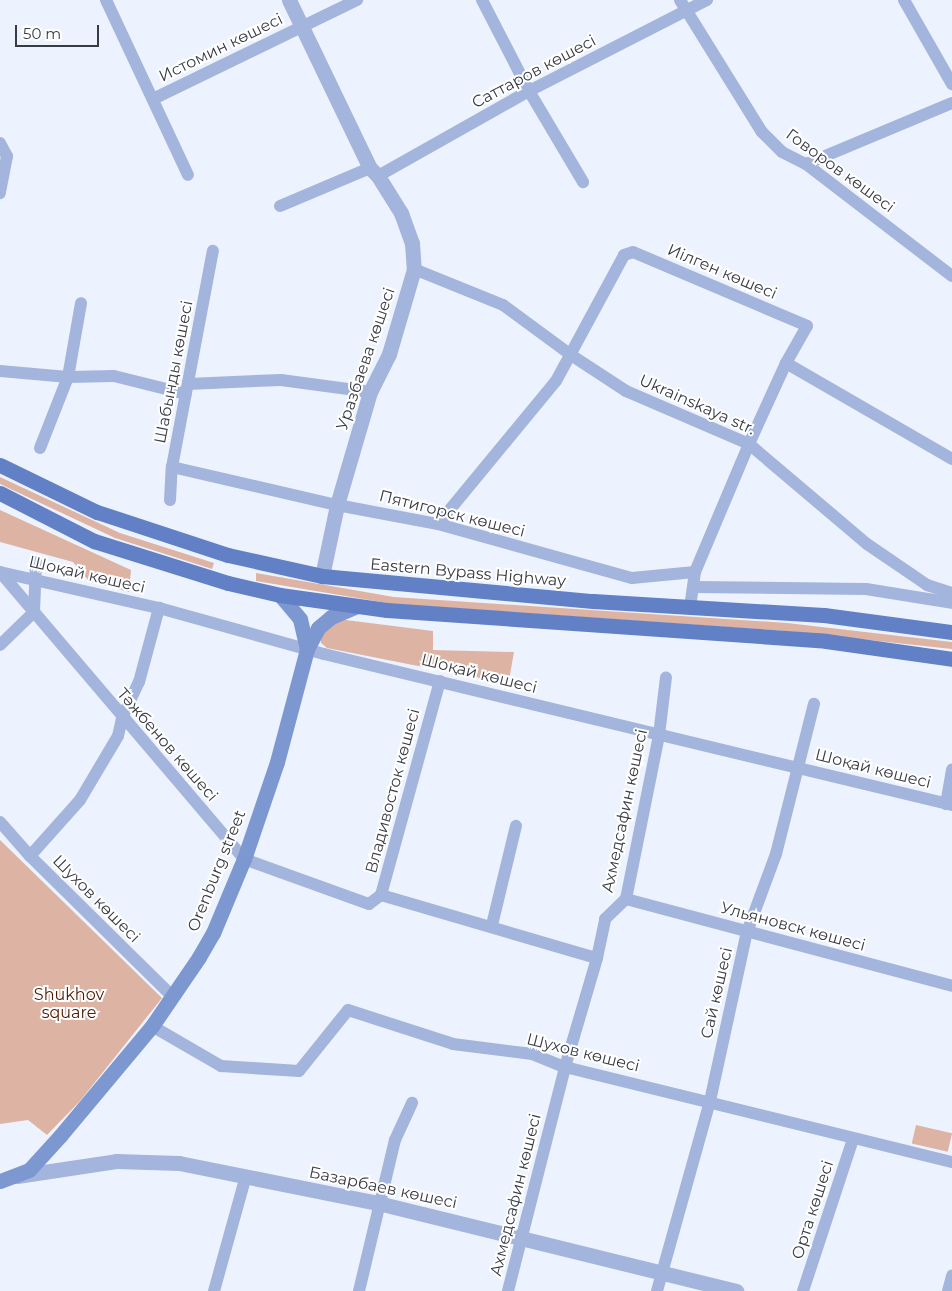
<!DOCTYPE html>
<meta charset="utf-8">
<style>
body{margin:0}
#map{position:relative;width:952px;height:1291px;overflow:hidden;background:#edf3fe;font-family:Montserrat,sans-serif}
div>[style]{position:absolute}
.green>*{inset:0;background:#ddb4a4;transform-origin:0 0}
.minor>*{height:12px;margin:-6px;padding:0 6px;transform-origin:6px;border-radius:6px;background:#a3b5dd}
.tertiary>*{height:15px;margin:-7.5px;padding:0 7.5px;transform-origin:7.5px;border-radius:7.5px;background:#a3b5dd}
.secondary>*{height:15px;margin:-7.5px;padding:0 7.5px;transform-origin:7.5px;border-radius:7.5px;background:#7d97d0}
.primary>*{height:15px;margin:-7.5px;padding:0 7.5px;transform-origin:7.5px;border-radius:7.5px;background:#6180c6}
span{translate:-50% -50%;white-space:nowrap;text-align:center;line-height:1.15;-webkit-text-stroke:4px #fff;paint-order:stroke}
.street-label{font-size:16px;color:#383b42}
.park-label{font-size:16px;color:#4c1a02}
.scale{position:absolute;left:15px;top:25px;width:84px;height:22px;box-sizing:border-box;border:2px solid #383b42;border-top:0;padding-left:6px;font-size:15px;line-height:18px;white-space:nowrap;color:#383b42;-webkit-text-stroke:4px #fff;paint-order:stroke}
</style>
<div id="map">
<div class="green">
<i style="clip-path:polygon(0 477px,120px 533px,214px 563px,212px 569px,115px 538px,0 484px)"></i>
<i style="clip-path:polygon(0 510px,131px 570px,129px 592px,89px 581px,73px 562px,0 542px)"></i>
<i style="clip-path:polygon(256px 573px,394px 597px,787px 623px,952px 642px,952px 649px,785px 631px,393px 604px,256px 581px)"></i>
<i style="clip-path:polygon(338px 619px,433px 631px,433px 650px,514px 652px,508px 686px,481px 679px,448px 662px,423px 667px,327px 648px,321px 643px,321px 633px)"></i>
<i style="clip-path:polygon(0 840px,162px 998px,80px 1101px,47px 1135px,28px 1120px,0 1124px)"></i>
<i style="left:916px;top:1125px;width:37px;height:19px;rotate:13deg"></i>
</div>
<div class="minor">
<i style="left:106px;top:0;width:193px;rotate:64.9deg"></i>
<i style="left:482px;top:0;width:102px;rotate:62.7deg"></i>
<i style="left:529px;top:91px;width:106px;rotate:59.3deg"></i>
<i style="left:680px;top:0;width:155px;rotate:58.2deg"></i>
<i style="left:762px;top:132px;width:28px;rotate:45deg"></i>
<i style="left:782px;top:152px;width:27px;rotate:27deg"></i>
<i style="left:806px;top:164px;width:184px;rotate:37.5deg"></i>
<i style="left:904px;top:0;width:97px;rotate:60.3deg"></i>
<i style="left:153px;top:99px;width:227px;rotate:-25.9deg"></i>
<i style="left:0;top:143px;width:15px;rotate:62deg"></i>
<i style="left:7px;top:156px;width:38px;rotate:101deg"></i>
<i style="left:806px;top:164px;width:158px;rotate:-22.7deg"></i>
<i style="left:378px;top:176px;width:173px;rotate:-29.4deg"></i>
<i style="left:529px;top:91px;width:200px;rotate:-27.1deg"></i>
<i style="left:280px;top:206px;width:98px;rotate:-22.9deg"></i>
<i style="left:414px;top:269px;width:96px;rotate:22deg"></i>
<i style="left:503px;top:305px;width:84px;rotate:36.3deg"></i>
<i style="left:571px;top:355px;width:66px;rotate:33.2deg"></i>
<i style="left:626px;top:391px;width:134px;rotate:23.3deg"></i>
<i style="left:749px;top:444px;width:155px;rotate:40.3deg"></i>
<i style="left:867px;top:544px;width:73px;rotate:34.3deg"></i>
<i style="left:927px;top:585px;width:26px;rotate:18deg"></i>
<i style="left:786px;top:363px;width:192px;rotate:30deg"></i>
<i style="left:0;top:371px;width:68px;rotate:5deg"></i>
<i style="left:68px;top:377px;width:46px;rotate:-1.2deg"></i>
<i style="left:114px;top:376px;width:74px;rotate:14deg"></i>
<i style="left:188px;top:384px;width:93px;rotate:-2.5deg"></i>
<i style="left:281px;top:380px;width:90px;rotate:7.7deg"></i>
<i style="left:40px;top:448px;width:76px;rotate:-68.5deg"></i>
<i style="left:68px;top:377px;width:75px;rotate:-80deg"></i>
<i style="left:172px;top:467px;width:169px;rotate:13deg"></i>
<i style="left:337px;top:505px;width:103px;rotate:10.7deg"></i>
<i style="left:438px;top:524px;width:201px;rotate:15.6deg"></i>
<i style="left:632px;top:578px;width:63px;rotate:-5.4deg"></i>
<i style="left:170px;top:500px;width:33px;rotate:-87deg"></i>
<i style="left:172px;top:467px;width:220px;rotate:-79.3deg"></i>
<i style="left:438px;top:524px;width:185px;rotate:-50.5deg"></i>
<i style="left:556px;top:381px;width:143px;rotate:-61.6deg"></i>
<i style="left:624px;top:255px;width:9px;rotate:-18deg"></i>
<i style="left:633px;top:252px;width:189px;rotate:23deg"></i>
<i style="left:807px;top:326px;width:43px;rotate:119.6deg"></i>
<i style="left:786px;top:363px;width:89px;rotate:114.6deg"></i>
<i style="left:749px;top:444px;width:139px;rotate:112.9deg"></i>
<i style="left:695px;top:572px;width:35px;rotate:98deg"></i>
<i style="left:0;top:572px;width:163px;rotate:12.8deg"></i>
<i style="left:159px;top:608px;width:171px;rotate:15.6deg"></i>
<i style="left:324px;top:654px;width:646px;rotate:13.52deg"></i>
<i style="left:0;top:572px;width:377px;rotate:49.6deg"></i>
<i style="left:244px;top:859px;width:133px;rotate:19.8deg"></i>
<i style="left:369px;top:904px;width:15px;rotate:-37deg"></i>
<i style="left:381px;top:895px;width:222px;rotate:-74.6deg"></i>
<i style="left:693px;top:587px;width:173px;rotate:0.7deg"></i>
<i style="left:866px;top:589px;width:87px;rotate:9.2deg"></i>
<i style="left:0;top:645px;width:47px;rotate:-44.1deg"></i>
<i style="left:34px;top:612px;width:50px;rotate:-87.7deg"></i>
<i style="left:946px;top:804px;width:35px;rotate:-80deg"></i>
<i style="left:0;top:822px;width:45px;rotate:48.6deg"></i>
<i style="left:30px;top:856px;width:201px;rotate:44.6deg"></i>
<i style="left:30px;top:856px;width:75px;rotate:-48.2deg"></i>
<i style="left:80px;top:800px;width:74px;rotate:-59.3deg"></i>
<i style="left:118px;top:736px;width:18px;rotate:-77deg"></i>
<i style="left:122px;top:718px;width:40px;rotate:-65deg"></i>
<i style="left:139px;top:682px;width:77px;rotate:-74.9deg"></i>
<i style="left:381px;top:895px;width:225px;rotate:16.3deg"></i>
<i style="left:626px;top:899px;width:337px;rotate:14.9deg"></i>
<i style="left:492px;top:925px;width:102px;rotate:-76.4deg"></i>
<i style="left:152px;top:1026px;width:80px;rotate:30.1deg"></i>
<i style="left:221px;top:1066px;width:78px;rotate:3.7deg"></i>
<i style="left:299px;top:1071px;width:78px;rotate:-51.2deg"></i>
<i style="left:348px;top:1010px;width:110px;rotate:17.9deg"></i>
<i style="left:453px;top:1044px;width:80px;rotate:7.2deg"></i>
<i style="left:532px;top:1054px;width:35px;rotate:22deg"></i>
<i style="left:565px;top:1067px;width:398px;rotate:13.8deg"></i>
<i style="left:214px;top:1291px;width:119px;rotate:-74.5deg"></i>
<i style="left:359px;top:1291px;width:155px;rotate:-76.6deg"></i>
<i style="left:395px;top:1140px;width:41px;rotate:-65.3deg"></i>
<i style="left:508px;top:1291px;width:231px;rotate:-75.7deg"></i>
<i style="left:565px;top:1067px;width:114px;rotate:-73.6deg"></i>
<i style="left:597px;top:958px;width:40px;rotate:-78deg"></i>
<i style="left:605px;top:919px;width:29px;rotate:-44deg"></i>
<i style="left:626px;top:899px;width:167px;rotate:-78.6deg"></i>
<i style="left:659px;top:735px;width:58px;rotate:-83.1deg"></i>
<i style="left:657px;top:1291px;width:197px;rotate:-74.4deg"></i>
<i style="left:710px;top:1101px;width:173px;rotate:-77.7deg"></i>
<i style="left:747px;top:932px;width:83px;rotate:-69.6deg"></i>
<i style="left:776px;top:854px;width:155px;rotate:-75.8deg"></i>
<i style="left:803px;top:1291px;width:160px;rotate:-71.8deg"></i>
<i style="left:948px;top:1291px;width:16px;rotate:-75deg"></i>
</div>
<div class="tertiary">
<i style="left:289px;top:0;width:187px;rotate:64.3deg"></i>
<i style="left:370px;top:168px;width:11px;rotate:45deg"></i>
<i style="left:378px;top:176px;width:44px;rotate:58.1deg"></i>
<i style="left:401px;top:213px;width:32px;rotate:70deg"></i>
<i style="left:412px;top:243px;width:26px;rotate:86deg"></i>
<i style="left:414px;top:269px;width:89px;rotate:106.4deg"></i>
<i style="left:389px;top:354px;width:42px;rotate:116.6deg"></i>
<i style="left:370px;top:392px;width:118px;rotate:106.3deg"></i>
<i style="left:337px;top:505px;width:73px;rotate:101.9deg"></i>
<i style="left:17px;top:1176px;width:100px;rotate:-8.6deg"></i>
<i style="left:116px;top:1161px;width:63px;rotate:1.8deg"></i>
<i style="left:179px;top:1163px;width:207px;rotate:11.4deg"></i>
<i style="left:382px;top:1204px;width:365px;rotate:13.8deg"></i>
</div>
<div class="secondary">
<i style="left:280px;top:595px;width:31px;rotate:50deg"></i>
<i style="left:300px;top:619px;width:31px;rotate:77deg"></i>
<i style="left:0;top:1181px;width:31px;rotate:-21deg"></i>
<i style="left:29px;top:1170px;width:46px;rotate:-47.6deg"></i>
<i style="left:60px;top:1136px;width:143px;rotate:-50.1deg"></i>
<i style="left:152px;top:1026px;width:83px;rotate:-55.7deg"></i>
<i style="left:199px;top:957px;width:28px;rotate:-60deg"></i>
<i style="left:213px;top:933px;width:80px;rotate:-67.3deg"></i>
<i style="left:244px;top:859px;width:102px;rotate:-71.2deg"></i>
<i style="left:277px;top:762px;width:117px;rotate:-75.1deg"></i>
<i style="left:307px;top:649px;width:24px;rotate:-62deg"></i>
<i style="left:318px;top:628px;width:17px;rotate:-40deg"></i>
<i style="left:331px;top:617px;width:28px;rotate:-23deg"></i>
</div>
<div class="primary">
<i style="left:0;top:465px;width:108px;rotate:25.9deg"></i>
<i style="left:97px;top:512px;width:138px;rotate:18.2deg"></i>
<i style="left:228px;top:555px;width:96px;rotate:12.6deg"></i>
<i style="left:322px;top:576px;width:272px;rotate:5.3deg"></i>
<i style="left:593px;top:601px;width:231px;rotate:3.5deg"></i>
<i style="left:824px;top:615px;width:129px;rotate:7.6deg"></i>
<i style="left:0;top:493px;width:106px;rotate:27.1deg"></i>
<i style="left:94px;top:541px;width:140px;rotate:17.4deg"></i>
<i style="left:228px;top:583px;width:53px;rotate:13deg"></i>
<i style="left:280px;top:595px;width:108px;rotate:8deg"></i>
<i style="left:387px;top:610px;width:440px;rotate:4deg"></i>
<i style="left:826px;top:641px;width:127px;rotate:8.1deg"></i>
</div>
<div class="street-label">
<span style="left:221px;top:48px;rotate:-26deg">Истомин көшесі</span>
<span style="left:534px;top:72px;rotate:-28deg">Саттаров көшесі</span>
<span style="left:840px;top:171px;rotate:36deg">Говоров көшесі</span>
<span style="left:722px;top:272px;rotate:23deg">Иілген көшесі</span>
<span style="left:366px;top:359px;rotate:-71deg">Уразбаева көшесі</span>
<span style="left:174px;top:372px;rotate:-79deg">Шабынды көшесі</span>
<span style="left:697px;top:405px;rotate:24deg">Ukrainskaya str.</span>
<span style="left:452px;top:514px;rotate:14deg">Пятигорск көшесі</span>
<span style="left:468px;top:573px;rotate:5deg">Eastern Bypass Highway</span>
<span style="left:87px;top:575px;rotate:13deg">Шоқай көшесі</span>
<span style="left:479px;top:674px;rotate:14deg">Шоқай көшесі</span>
<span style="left:167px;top:745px;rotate:49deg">Тәжбенов көшесі</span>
<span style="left:873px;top:769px;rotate:14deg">Шоқай көшесі</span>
<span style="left:393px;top:791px;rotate:-75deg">Владивосток көшесі</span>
<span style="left:625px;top:811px;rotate:-78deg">Ахмедсафин көшесі</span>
<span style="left:217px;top:871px;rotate:-68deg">Orenburg street</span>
<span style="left:96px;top:899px;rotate:45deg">Шухов көшесі</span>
<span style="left:793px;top:927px;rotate:15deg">Ульяновск көшесі</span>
<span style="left:717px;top:993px;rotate:-77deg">Сай көшесі</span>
<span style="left:583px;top:1053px;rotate:14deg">Шухов көшесі</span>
<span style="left:383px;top:1188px;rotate:12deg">Базарбаев көшесі</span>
<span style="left:516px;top:1195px;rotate:-76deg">Ахмедсафин көшесі</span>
<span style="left:813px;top:1210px;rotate:-72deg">Орта көшесі</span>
</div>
<div class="park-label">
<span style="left:69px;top:1004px">Shukhov<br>square</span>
</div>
<div class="scale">50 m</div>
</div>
